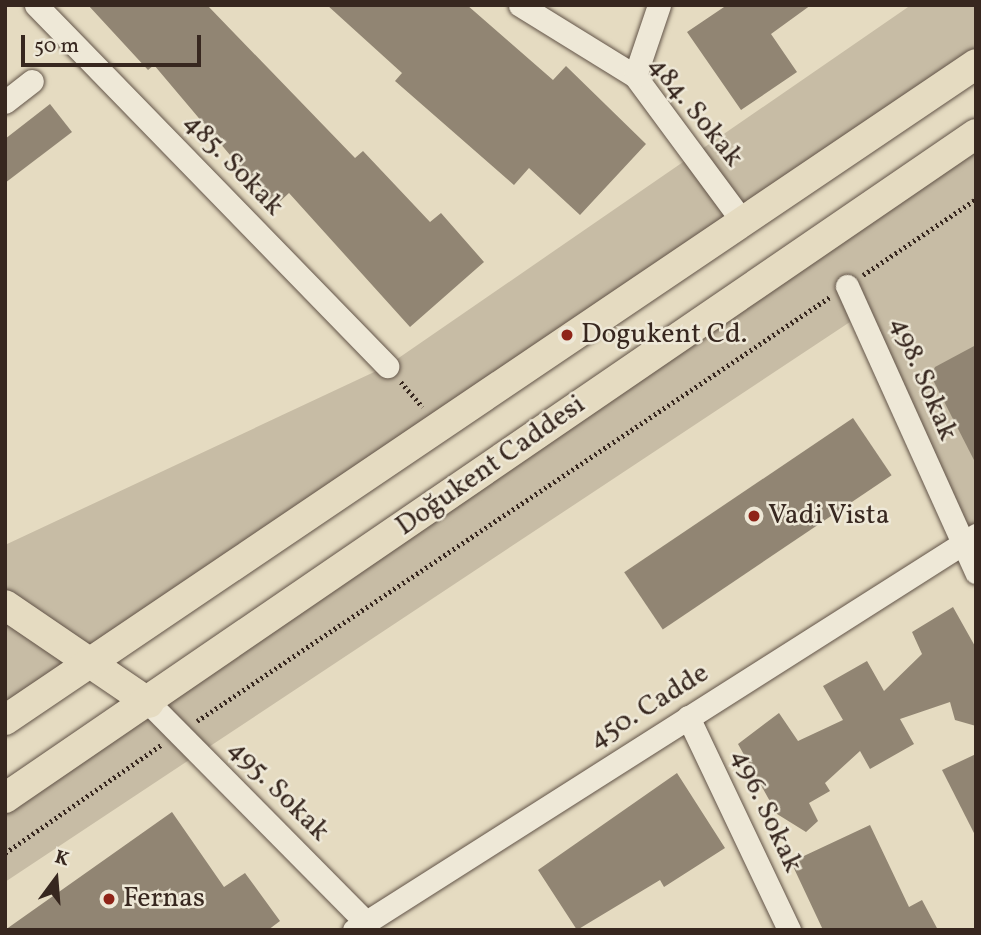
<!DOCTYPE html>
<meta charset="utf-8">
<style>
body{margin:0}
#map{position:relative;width:981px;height:935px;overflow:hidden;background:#e5dbc1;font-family:Vollkorn,serif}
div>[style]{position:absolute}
.green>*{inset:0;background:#c7bca5}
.building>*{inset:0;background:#918573;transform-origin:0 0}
.path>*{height:4.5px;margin-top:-2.25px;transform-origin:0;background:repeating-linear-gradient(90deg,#37271f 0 2px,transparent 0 5.5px)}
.roads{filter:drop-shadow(0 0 2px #625448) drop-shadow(0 0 2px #625448)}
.minor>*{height:23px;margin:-11.5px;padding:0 11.5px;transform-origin:11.5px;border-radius:11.5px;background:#eee8d7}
.major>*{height:30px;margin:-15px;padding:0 15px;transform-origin:15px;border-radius:15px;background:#e5dbc1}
.dots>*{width:19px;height:19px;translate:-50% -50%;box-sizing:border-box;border:4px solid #eee8d7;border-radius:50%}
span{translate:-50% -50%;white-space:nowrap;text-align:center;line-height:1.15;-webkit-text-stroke:5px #eee8d7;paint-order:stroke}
.street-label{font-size:28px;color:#37271f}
.poi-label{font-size:28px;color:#37271f}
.left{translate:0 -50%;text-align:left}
.frame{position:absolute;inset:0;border:7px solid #37271f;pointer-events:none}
.north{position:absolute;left:21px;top:844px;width:70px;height:70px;-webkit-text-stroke:5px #eee8d7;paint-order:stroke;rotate:16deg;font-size:19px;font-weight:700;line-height:28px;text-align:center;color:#37271f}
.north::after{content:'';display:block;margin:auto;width:24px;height:32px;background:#37271f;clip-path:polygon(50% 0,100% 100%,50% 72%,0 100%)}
.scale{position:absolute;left:21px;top:35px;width:180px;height:32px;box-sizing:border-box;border:4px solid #37271f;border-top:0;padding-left:9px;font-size:21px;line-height:24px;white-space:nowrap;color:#37271f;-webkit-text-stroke:5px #eee8d7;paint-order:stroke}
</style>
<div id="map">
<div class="green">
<i style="clip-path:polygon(911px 5px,976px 5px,976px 64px,5px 720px,5px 545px,387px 366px)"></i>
<i style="clip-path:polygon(976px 134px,976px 535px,961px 544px,862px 314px,5px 882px,5px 798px)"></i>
</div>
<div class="building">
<i style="clip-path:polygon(88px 5px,207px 5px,355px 158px,363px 151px,430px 222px,441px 213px,484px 262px,410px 327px,289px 193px,274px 207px,154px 65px,148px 70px)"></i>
<i style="clip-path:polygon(327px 5px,467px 5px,553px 80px,566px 66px,646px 144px,580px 215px,529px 168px,514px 185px,395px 81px,402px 73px)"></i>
<i style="clip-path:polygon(727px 5px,811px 5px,771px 34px,797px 72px,741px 110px,687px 32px)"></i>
<i style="clip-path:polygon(50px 104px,72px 132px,5px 183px,5px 139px)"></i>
<i style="clip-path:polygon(976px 345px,976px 464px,931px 376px,935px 367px)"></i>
<i style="left:853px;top:418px;width:69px;height:276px;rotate:56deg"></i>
<i style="clip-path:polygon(953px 607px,976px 648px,976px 726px,955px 720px,950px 702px,900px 719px,914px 744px,870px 769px,860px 751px,825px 783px,830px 791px,809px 803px,818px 821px,806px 832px,777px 814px,738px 744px,779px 713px,798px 741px,843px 720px,823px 686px,867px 661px,884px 691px,922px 654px,912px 632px)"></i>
<i style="clip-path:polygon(976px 754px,976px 837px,942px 770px)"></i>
<i style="clip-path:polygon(677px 773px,725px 848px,664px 887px,660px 880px,577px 930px,538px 870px)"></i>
<i style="clip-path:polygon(172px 812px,224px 887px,245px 873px,280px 921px,268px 930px,5px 930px)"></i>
<i style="clip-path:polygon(870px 825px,909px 907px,922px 900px,938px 930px,823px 930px,791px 862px)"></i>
</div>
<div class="path">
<i style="left:863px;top:275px;width:136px;rotate:-33.9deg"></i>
<i style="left:401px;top:382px;width:33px;rotate:49deg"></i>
<i style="left:197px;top:721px;width:762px;rotate:-33.82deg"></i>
<i style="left:5px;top:853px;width:190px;rotate:-34.7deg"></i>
</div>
<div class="roads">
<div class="minor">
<i style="left:36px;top:5px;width:504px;rotate:45.8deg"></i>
<i style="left:520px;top:5px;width:135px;rotate:31.7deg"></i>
<i style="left:635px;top:76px;width:182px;rotate:53.5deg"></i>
<i style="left:635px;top:76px;width:75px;rotate:-71.3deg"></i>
<i style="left:5px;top:102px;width:34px;rotate:-38deg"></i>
<i style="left:847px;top:286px;width:314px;rotate:65.7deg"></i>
<i style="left:149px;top:703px;width:308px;rotate:45.3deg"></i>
<i style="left:688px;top:717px;width:236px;rotate:64.6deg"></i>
<i style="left:354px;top:930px;width:737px;rotate:-32.42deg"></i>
</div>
<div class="major">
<i style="left:5px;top:605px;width:174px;rotate:34.2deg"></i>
<i style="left:5px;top:720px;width:1172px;rotate:-34.04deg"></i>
<i style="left:5px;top:798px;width:1176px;rotate:-34.37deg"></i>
</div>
</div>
<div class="dots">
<i style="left:567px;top:335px;background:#8f2418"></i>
<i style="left:754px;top:516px;background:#8f2418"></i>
<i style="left:109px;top:899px;background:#8f2418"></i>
</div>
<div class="street-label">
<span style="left:695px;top:112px;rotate:51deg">484. Sokak</span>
<span style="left:233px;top:165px;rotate:46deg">485. Sokak</span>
<span style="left:923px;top:379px;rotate:67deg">498. Sokak</span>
<span style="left:491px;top:466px;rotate:-35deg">Doğukent Caddesi</span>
<span style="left:649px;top:707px;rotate:-32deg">450. Cadde</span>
<span style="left:278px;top:791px;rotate:45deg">495. Sokak</span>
<span style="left:766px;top:811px;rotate:65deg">496. Sokak</span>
</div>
<div class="poi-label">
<span class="left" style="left:581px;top:335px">Dogukent Cd.</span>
<span class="left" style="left:768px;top:516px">Vadi Vista</span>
<span class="left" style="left:123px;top:899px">Fernas</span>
</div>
<div class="frame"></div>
<div class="north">K</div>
<div class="scale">50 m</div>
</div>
